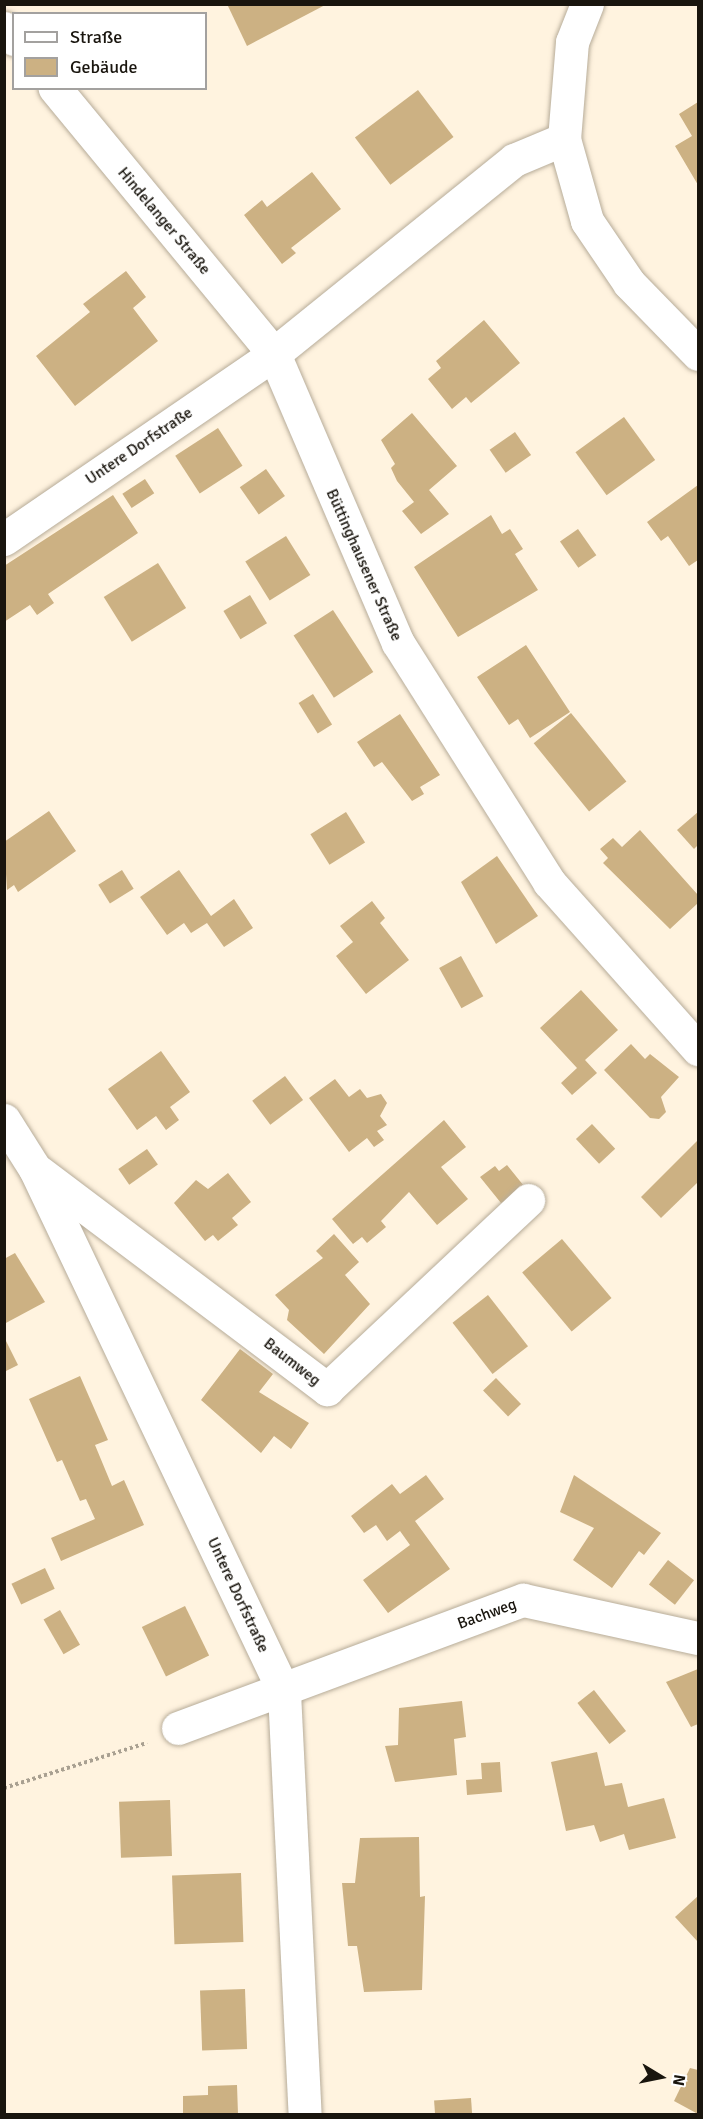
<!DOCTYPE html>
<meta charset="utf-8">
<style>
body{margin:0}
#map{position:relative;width:703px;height:2119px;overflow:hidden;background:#fff3df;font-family:Signika,sans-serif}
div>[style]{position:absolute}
.building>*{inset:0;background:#ccb183;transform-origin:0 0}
.path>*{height:4px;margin-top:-2px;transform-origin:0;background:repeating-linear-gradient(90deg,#a9a091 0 3px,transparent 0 6px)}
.roads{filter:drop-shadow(0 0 2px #b7ac99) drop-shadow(0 0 2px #b7ac99)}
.minor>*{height:33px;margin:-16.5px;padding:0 16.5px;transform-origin:16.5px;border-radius:16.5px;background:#fff}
.major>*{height:33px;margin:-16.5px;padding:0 16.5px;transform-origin:16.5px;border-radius:16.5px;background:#fff}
span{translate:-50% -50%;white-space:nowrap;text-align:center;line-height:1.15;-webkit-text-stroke:6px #fff;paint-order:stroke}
.street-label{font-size:16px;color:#19150e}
.frame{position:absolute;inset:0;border:6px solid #19150e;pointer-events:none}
.legend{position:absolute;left:12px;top:12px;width:195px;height:78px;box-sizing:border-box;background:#fff;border:2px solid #a3a19f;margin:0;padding:8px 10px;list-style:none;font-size:18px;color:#19150e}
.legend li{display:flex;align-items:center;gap:12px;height:30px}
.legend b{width:30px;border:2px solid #a3a19f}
.north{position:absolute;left:631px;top:2047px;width:60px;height:60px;-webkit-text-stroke:4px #fff;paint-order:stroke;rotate:100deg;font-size:16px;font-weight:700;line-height:24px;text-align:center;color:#19150e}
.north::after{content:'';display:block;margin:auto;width:21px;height:27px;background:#19150e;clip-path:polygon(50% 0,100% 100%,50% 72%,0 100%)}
</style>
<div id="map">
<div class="building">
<i style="clip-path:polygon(227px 4px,327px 4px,247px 46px)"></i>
<i style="left:418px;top:90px;width:59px;height:79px;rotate:53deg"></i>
<i style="clip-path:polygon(698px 102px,698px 185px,675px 146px,692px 136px,679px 114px)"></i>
<i style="clip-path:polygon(312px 172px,341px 209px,291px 248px,296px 253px,282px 264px,244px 215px,262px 200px,267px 207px)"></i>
<i style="clip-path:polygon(126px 271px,146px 297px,133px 308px,158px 341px,75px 406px,36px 356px,90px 312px,83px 304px)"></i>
<i style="clip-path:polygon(484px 320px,520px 363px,471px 403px,466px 397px,452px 409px,428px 379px,441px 368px,436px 361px)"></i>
<i style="clip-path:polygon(412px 413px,457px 466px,429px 490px,449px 514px,421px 534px,402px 511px,414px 502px,397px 481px,391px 468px,395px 464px,381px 440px)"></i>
<i style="left:624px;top:417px;width:53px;height:60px;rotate:54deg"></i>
<i style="left:218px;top:428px;width:45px;height:51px;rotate:57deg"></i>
<i style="left:515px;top:432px;width:28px;height:31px;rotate:55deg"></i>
<i style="left:266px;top:469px;width:33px;height:32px;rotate:55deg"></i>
<i style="left:145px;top:479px;width:17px;height:27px;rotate:57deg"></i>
<i style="clip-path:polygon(698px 485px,698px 560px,689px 566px,668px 536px,661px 541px,647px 522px)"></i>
<i style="clip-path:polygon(113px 495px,138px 533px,48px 594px,54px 603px,37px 615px,30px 605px,4px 622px,4px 566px)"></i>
<i style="clip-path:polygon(491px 515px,502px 534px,510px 529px,523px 549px,515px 554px,538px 590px,458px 637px,414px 567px)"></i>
<i style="left:578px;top:529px;width:32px;height:22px;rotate:55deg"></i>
<i style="left:286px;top:536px;width:46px;height:48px;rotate:58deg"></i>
<i style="left:158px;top:563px;width:53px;height:64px;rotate:58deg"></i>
<i style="left:250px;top:595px;width:33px;height:31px;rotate:59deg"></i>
<i style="left:333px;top:610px;width:74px;height:47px;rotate:57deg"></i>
<i style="clip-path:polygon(526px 645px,570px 712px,530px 738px,518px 719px,509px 725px,477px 677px)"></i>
<i style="left:313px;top:694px;width:36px;height:17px;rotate:58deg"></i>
<i style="left:571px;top:713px;width:88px;height:48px;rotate:51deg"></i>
<i style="clip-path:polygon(400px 714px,440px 775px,420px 787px,424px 794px,412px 801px,382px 762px,374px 767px,357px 742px)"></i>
<i style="clip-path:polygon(49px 811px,76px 851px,18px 892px,14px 885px,7px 890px,4px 842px)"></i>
<i style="left:346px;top:812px;width:36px;height:42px;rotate:58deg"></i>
<i style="clip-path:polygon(698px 812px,698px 845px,694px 849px,677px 830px)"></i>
<i style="clip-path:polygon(640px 830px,698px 895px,698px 903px,670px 929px,603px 863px,608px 858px,600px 849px,613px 838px,622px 847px)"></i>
<i style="clip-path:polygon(497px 856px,538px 916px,496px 944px,461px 882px)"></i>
<i style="left:122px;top:870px;width:22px;height:28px;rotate:58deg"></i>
<i style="clip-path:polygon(179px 870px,211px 916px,234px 899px,253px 928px,224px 947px,207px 923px,191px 933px,184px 923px,167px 935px,140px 897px)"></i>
<i style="clip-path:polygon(372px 901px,385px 918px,380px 923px,409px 960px,366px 994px,336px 956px,353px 942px,340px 926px)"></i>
<i style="left:461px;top:956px;width:46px;height:25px;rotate:61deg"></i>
<i style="clip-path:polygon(581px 990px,618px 1030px,585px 1060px,597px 1073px,572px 1095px,561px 1083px,577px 1068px,540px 1028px)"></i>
<i style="clip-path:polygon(631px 1044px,645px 1059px,650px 1054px,679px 1077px,661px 1097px,666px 1112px,659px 1119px,650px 1118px,604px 1070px)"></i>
<i style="clip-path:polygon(161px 1051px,190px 1092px,170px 1107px,179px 1120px,166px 1130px,156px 1116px,137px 1130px,108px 1089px)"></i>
<i style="left:285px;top:1076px;width:30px;height:41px;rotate:53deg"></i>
<i style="clip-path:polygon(335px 1079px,349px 1097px,360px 1089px,367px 1098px,381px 1094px,387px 1103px,380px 1116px,387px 1125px,377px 1131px,384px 1140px,374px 1147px,367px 1138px,349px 1152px,309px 1098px)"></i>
<i style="clip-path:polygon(444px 1120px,466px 1147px,441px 1167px,468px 1199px,437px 1225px,409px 1192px,381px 1221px,386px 1227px,367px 1243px,362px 1237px,353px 1244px,332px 1219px)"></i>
<i style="left:592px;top:1124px;width:34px;height:22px;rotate:47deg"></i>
<i style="clip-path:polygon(698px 1140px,698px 1182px,661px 1218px,641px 1197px)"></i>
<i style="left:147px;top:1149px;width:19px;height:35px;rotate:55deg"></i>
<i style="clip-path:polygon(507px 1165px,528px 1191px,501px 1203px,480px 1177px,495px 1166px,499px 1171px)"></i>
<i style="clip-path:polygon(228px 1173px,251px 1202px,232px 1218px,238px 1225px,218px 1241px,213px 1235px,205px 1241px,174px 1203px,196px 1180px,208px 1189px)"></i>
<i style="clip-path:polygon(334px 1234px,359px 1262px,345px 1275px,370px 1304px,324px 1354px,287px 1320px,289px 1310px,275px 1295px,323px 1258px,316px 1251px)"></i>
<i style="left:562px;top:1239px;width:77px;height:52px;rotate:50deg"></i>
<i style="clip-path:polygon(15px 1253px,45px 1302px,4px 1324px,4px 1259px)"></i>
<i style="left:488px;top:1295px;width:65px;height:45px;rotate:52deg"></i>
<i style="clip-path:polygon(4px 1337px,18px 1365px,4px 1372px)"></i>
<i style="clip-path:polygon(240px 1349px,273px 1374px,259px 1392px,309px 1423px,291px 1449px,274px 1436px,261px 1453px,201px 1400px)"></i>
<i style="clip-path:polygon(80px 1376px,108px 1440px,95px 1445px,112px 1486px,124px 1480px,144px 1525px,61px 1561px,51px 1538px,95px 1519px,86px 1499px,80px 1501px,62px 1460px,57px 1462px,29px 1399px)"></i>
<i style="left:496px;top:1378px;width:36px;height:18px;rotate:46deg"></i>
<i style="clip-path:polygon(426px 1475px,444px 1499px,415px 1521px,450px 1569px,388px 1613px,363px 1580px,410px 1545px,400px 1531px,387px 1541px,376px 1525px,364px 1533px,351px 1516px,392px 1484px,400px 1494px)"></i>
<i style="clip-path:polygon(574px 1475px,661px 1533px,644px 1555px,639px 1551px,612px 1588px,573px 1560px,594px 1528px,560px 1512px)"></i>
<i style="left:668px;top:1560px;width:33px;height:31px;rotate:38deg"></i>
<i style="left:45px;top:1568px;width:23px;height:37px;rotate:65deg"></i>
<i style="left:185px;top:1606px;width:55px;height:48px;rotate:64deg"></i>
<i style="left:60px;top:1610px;width:40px;height:19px;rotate:60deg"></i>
<i style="clip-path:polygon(698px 1669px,698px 1724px,691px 1727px,666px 1682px)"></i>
<i style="left:594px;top:1690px;width:52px;height:21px;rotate:52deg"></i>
<i style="clip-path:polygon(462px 1701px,466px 1737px,454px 1739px,457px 1775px,395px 1782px,385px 1746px,398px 1745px,399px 1708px)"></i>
<i style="clip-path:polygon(597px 1752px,605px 1786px,622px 1783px,628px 1807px,664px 1798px,676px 1838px,629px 1850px,624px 1834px,600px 1842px,594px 1825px,566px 1831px,551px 1762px)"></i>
<i style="clip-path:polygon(500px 1762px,502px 1792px,467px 1795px,466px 1780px,482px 1779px,481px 1763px)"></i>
<i style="left:170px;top:1800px;width:56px;height:51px;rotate:88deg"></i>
<i style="clip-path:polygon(419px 1837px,420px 1897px,425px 1896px,422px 1990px,364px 1992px,357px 1946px,348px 1946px,342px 1883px,355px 1883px,360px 1838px)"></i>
<i style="left:241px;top:1873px;width:69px;height:69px;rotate:88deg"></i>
<i style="clip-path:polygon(698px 1896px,698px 1942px,675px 1917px)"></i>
<i style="left:245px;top:1989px;width:60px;height:45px;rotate:88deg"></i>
<i style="clip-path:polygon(690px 2068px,698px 2070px,698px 2114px,674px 2101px)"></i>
<i style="clip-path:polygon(237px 2085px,238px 2114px,183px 2114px,183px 2096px,208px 2095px,208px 2086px)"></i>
<i style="left:471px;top:2098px;width:16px;height:37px;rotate:86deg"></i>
</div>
<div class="path">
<i style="left:4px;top:1788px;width:150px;rotate:-17.5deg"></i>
</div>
<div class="roads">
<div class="minor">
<i style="left:4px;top:28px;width:15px;rotate:48deg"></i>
<i style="left:564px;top:139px;width:54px;rotate:157.2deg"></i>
<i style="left:514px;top:160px;width:309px;rotate:141.1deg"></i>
<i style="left:274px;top:354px;width:314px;rotate:66.8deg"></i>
<i style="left:398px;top:643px;width:283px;rotate:57.7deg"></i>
<i style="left:549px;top:882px;width:224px;rotate:48.3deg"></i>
<i style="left:4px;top:539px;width:327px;rotate:-34.4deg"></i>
<i style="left:274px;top:354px;width:345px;rotate:-129.5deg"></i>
<i style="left:4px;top:1120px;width:58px;rotate:57.7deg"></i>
<i style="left:35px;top:1169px;width:579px;rotate:64.54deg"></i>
<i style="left:284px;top:1692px;width:423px;rotate:87.2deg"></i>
<i style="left:39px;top:1172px;width:361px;rotate:37deg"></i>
<i style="left:327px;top:1389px;width:276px;rotate:-43.2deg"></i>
<i style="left:178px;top:1728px;width:368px;rotate:-20.4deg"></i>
<i style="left:523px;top:1600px;width:179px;rotate:12.3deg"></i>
</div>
<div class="major">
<i style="left:587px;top:4px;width:41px;rotate:111.5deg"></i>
<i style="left:572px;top:42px;width:97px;rotate:94.7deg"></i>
<i style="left:564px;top:139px;width:85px;rotate:74.3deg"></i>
<i style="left:587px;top:221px;width:75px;rotate:55.9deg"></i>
<i style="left:629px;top:283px;width:99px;rotate:45.8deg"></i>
</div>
</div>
<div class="street-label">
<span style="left:164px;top:221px;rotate:50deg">Hindelanger Straße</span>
<span style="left:139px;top:446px;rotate:-34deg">Untere Dorfstraße</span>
<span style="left:364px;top:565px;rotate:66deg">Büttinghausener Straße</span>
<span style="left:292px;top:1362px;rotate:38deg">Baumweg</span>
<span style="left:238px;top:1595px;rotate:65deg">Untere Dorfstraße</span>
<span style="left:487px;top:1614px;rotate:-20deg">Bachweg</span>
</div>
<div class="frame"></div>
<ul class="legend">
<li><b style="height:8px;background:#fff"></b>Straße</li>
<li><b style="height:16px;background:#ccb183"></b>Gebäude</li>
</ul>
<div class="north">N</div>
</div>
